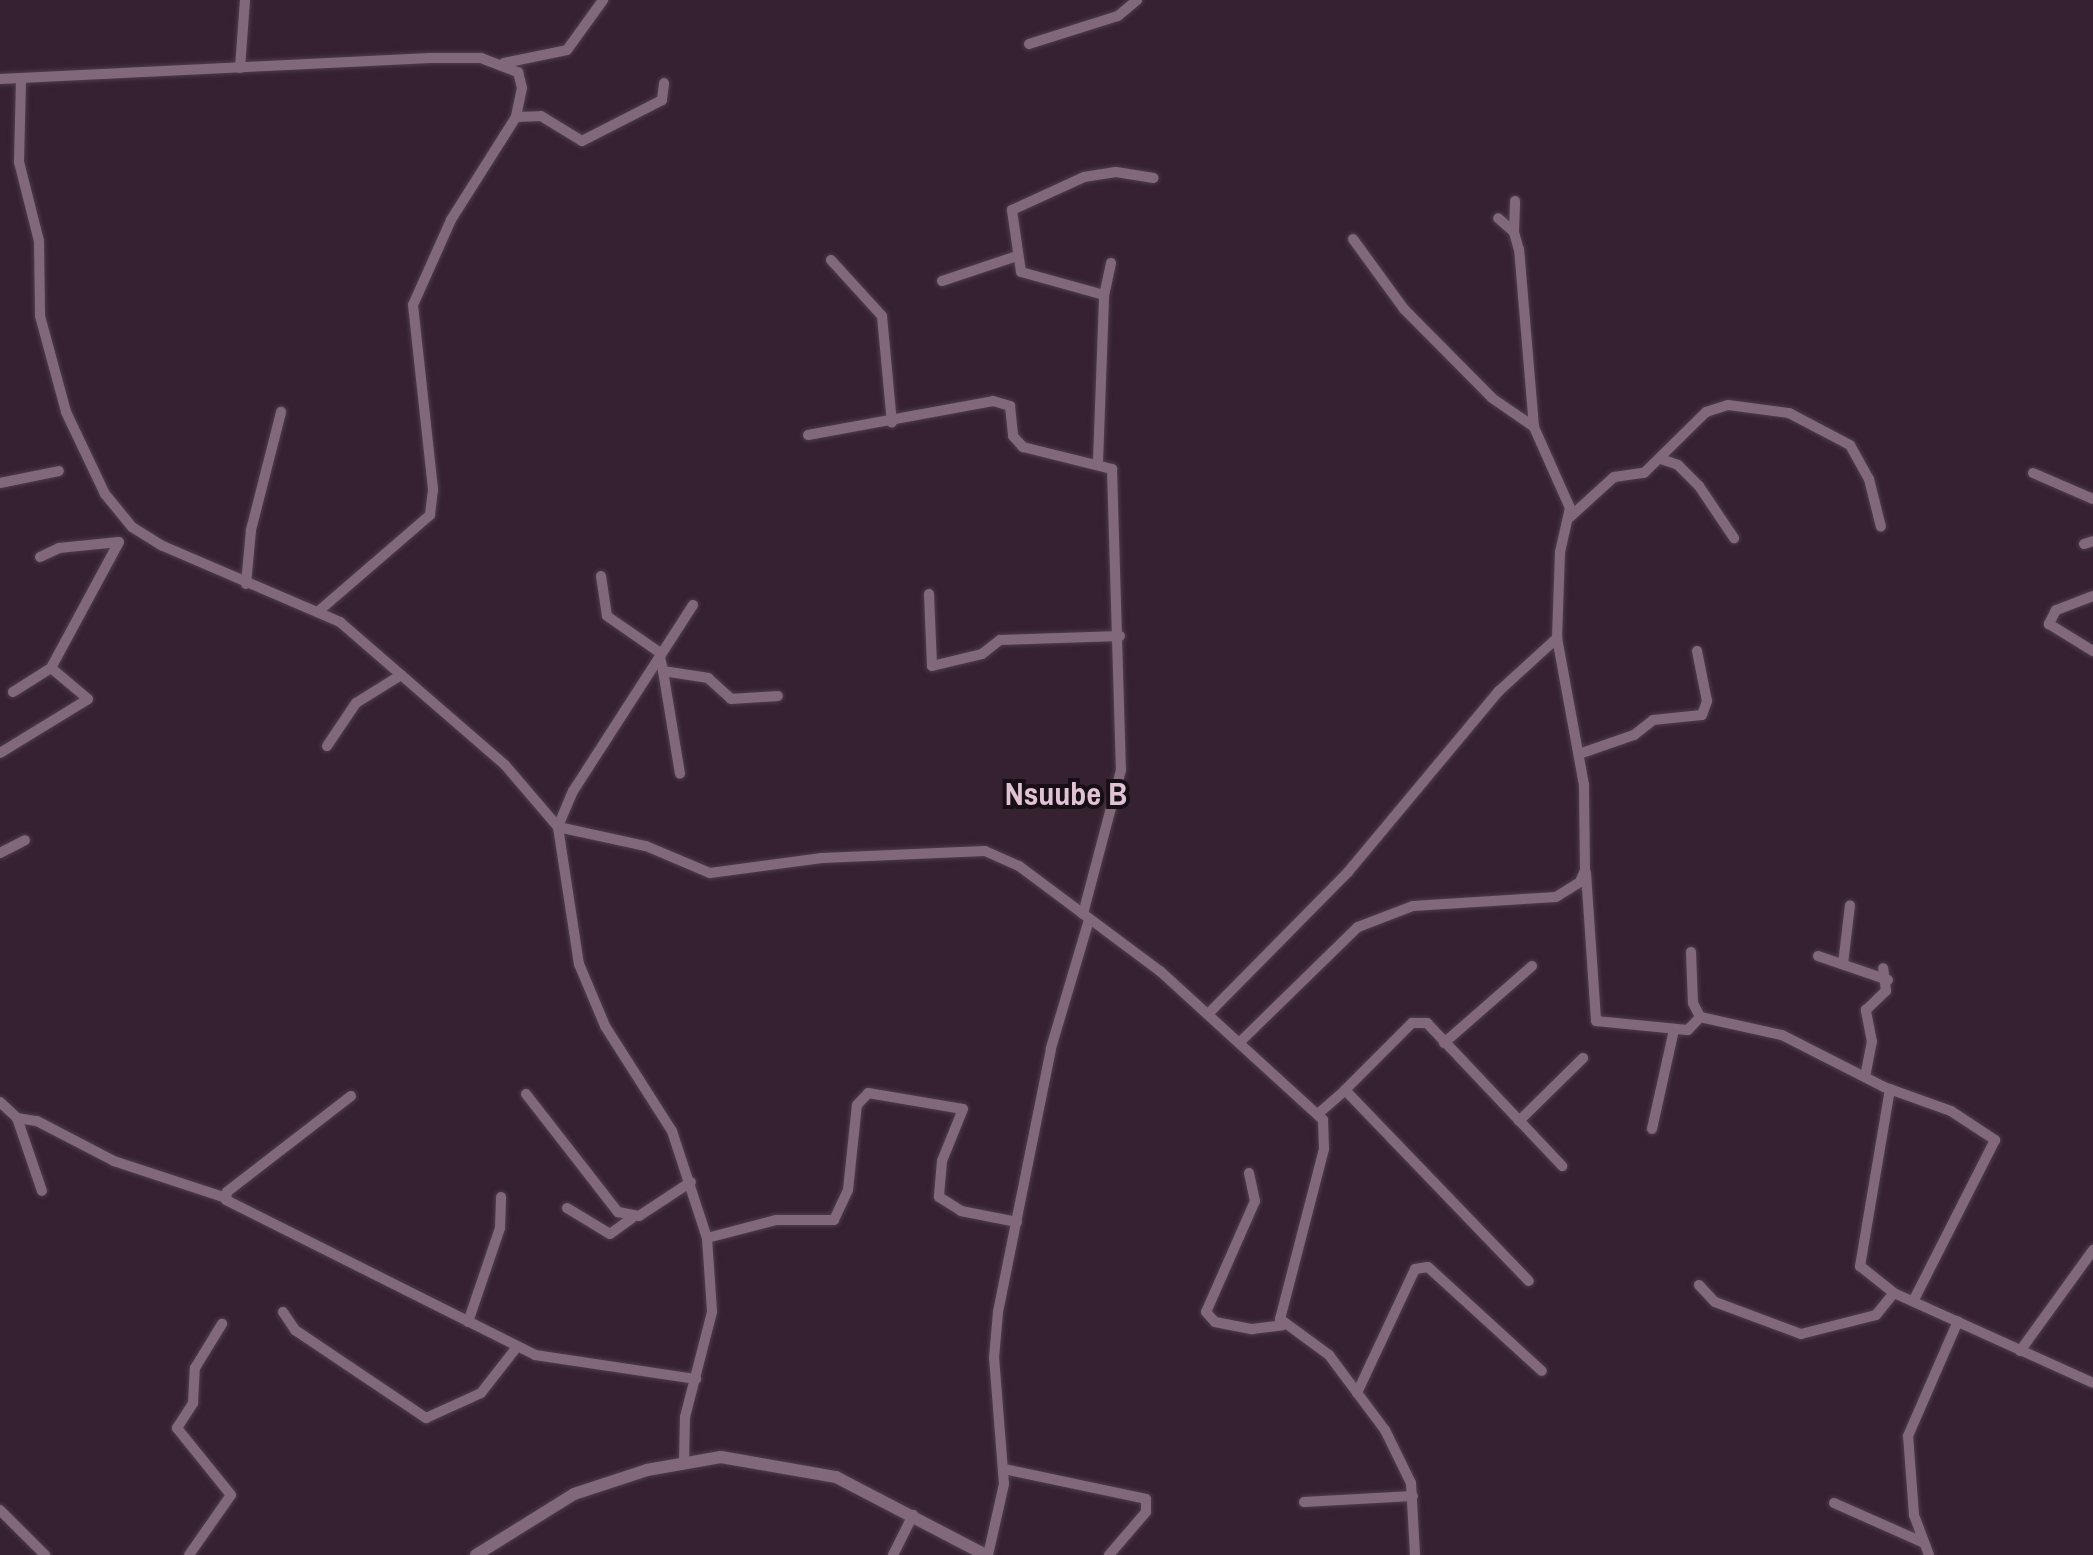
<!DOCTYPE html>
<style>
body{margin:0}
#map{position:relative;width:2093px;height:1555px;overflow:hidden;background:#362130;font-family:"Archivo Narrow",sans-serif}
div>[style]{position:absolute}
.roads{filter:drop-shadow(0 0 2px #4e3d49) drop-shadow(0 0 2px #4e3d49)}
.minor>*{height:10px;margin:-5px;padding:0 5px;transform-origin:5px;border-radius:5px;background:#82697a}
.tertiary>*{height:12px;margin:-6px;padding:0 6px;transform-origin:6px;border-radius:6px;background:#82697a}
span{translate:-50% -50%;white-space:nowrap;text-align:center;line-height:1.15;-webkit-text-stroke:8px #180e15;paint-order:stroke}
.quarter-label{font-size:32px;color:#dfc3d5;font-weight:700}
</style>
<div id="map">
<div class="roads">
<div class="minor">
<i style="left:1029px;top:44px;width:93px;rotate:-17.5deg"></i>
<i style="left:1118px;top:16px;width:25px;rotate:-40deg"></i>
<i style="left:504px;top:63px;width:64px;rotate:-11.7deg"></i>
<i style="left:567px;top:50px;width:62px;rotate:-54.2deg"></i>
<i style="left:240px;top:68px;width:68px;rotate:-85.8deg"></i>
<i style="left:0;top:79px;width:431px;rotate:-2.8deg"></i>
<i style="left:430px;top:58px;width:51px"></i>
<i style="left:481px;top:58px;width:40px;rotate:21deg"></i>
<i style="left:518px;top:72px;width:16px;rotate:76deg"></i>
<i style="left:522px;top:88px;width:30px;rotate:102deg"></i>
<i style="left:516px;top:117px;width:122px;rotate:122.3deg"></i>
<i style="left:451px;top:220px;width:93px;rotate:114.1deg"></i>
<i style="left:413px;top:305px;width:186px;rotate:83.8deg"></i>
<i style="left:433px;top:490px;width:25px;rotate:97deg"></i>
<i style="left:430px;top:515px;width:145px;rotate:139.2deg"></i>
<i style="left:21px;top:80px;width:82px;rotate:91.4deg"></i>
<i style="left:19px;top:162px;width:81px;rotate:75.8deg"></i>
<i style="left:39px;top:241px;width:75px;rotate:89.2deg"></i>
<i style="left:40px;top:316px;width:99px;rotate:74.8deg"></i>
<i style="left:66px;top:412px;width:91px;rotate:64.6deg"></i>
<i style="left:105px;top:494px;width:43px;rotate:50.7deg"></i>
<i style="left:132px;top:527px;width:36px;rotate:32deg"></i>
<i style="left:163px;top:546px;width:193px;rotate:23.2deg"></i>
<i style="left:340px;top:622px;width:218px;rotate:40.9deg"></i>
<i style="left:505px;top:765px;width:82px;rotate:49.5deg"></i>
<i style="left:558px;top:827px;width:139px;rotate:81.3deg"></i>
<i style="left:579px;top:964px;width:67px;rotate:67.2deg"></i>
<i style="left:605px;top:1026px;width:125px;rotate:57.5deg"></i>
<i style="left:672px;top:1131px;width:113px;rotate:71.9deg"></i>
<i style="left:707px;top:1238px;width:74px;rotate:86.1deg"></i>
<i style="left:712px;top:1312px;width:108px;rotate:104.4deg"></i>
<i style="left:685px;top:1417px;width:45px;rotate:91.3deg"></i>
<i style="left:516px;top:117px;width:25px;rotate:-2deg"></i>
<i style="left:541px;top:116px;width:48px;rotate:31.4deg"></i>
<i style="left:582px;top:141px;width:90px;rotate:-27.1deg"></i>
<i style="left:662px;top:100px;width:17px;rotate:-83deg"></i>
<i style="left:1514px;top:232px;width:31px;rotate:-88deg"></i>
<i style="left:1353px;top:239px;width:87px;rotate:53.9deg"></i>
<i style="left:1404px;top:309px;width:125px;rotate:45.3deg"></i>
<i style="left:1492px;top:398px;width:51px;rotate:34.6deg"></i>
<i style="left:831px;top:260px;width:76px;rotate:47.7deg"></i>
<i style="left:882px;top:316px;width:107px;rotate:84.7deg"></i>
<i style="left:1111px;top:263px;width:33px;rotate:102deg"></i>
<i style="left:1104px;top:295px;width:86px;rotate:-164.5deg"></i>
<i style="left:1021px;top:272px;width:63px;rotate:-98.3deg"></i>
<i style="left:1012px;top:210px;width:79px;rotate:-24.6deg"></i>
<i style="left:1084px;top:177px;width:32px;rotate:-9deg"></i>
<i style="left:1116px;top:172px;width:38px;rotate:9deg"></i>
<i style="left:942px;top:281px;width:79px;rotate:-18.4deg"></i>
<i style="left:808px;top:435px;width:188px;rotate:-10.4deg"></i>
<i style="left:993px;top:401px;width:18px;rotate:16deg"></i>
<i style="left:1010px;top:406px;width:30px;rotate:84deg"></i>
<i style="left:1013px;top:436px;width:15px;rotate:48deg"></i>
<i style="left:1023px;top:447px;width:92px;rotate:13.9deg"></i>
<i style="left:1112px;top:469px;width:301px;rotate:88.3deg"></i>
<i style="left:1121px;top:770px;width:149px;rotate:104.8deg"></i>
<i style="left:1661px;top:459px;width:18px;rotate:19deg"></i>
<i style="left:1678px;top:465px;width:30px;rotate:45deg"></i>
<i style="left:1699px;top:486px;width:63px;rotate:56.1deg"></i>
<i style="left:1098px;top:462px;width:167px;rotate:-87.9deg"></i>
<i style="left:2033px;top:473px;width:65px;rotate:23.4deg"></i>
<i style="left:0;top:483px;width:60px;rotate:-11.5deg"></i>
<i style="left:1570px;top:517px;width:59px;rotate:-42.3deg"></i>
<i style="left:1614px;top:477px;width:30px;rotate:-8deg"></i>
<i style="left:1644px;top:473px;width:87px;rotate:-44.5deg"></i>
<i style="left:1706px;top:412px;width:23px;rotate:-18deg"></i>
<i style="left:1728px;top:405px;width:62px;rotate:7.5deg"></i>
<i style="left:1789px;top:413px;width:69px;rotate:27.7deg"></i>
<i style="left:1850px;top:445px;width:39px;rotate:61deg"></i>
<i style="left:1869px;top:479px;width:49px;rotate:76deg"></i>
<i style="left:2084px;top:544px;width:9px;rotate:-18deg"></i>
<i style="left:40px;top:557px;width:21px;rotate:-25deg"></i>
<i style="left:59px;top:548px;width:60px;rotate:-5.7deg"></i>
<i style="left:119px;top:542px;width:143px;rotate:118.4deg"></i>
<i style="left:601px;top:576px;width:40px;rotate:81.5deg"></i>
<i style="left:607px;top:616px;width:63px;rotate:34.7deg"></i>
<i style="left:246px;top:584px;width:54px;rotate:-84.7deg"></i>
<i style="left:251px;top:530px;width:122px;rotate:-75.7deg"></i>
<i style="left:929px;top:594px;width:72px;rotate:87.6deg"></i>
<i style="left:932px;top:666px;width:51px;rotate:-13.5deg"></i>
<i style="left:982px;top:654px;width:23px;rotate:-38deg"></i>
<i style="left:1000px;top:640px;width:120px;rotate:-1.9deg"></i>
<i style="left:2093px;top:596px;width:40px;rotate:159deg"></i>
<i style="left:2056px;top:610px;width:16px;rotate:117deg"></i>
<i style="left:2049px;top:624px;width:52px;rotate:31.5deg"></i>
<i style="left:693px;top:605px;width:221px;rotate:122.8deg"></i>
<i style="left:573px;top:791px;width:39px;rotate:113deg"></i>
<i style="left:558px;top:827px;width:90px;rotate:12.2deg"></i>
<i style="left:646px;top:846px;width:69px;rotate:22.9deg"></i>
<i style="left:710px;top:873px;width:113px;rotate:-7.6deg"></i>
<i style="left:822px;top:858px;width:163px;rotate:-2.5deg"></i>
<i style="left:985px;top:851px;width:37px;rotate:24deg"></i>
<i style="left:1019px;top:866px;width:176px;rotate:36.7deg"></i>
<i style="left:1160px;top:971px;width:221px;rotate:42.4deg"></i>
<i style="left:1323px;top:1120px;width:29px;rotate:88deg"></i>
<i style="left:1324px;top:1149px;width:176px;rotate:104.5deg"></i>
<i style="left:1280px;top:1319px;width:61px;rotate:36.3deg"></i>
<i style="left:1329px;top:1355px;width:94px;rotate:53.3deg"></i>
<i style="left:1385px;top:1430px;width:59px;rotate:63.9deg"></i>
<i style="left:1411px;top:1483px;width:72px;rotate:86.8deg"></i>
<i style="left:660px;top:657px;width:14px;rotate:78deg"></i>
<i style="left:663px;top:671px;width:46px;rotate:8.8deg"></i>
<i style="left:708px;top:678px;width:31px;rotate:42deg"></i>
<i style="left:731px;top:699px;width:47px;rotate:-3.7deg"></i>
<i style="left:663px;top:671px;width:104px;rotate:80.6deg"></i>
<i style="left:327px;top:746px;width:52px;rotate:-56deg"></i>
<i style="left:356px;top:703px;width:53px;rotate:-31.9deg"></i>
<i style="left:0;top:753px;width:103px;rotate:-31.5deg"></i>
<i style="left:88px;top:699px;width:48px;rotate:-140deg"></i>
<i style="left:51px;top:668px;width:45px;rotate:147.7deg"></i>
<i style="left:1579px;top:754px;width:58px;rotate:-19.1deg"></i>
<i style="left:1634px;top:735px;width:24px;rotate:-38deg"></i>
<i style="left:1653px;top:720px;width:49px;rotate:-5.8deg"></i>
<i style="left:1702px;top:715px;width:15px;rotate:-70deg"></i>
<i style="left:1707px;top:701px;width:51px;rotate:-101.3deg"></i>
<i style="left:0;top:853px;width:28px;rotate:-27deg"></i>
<i style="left:1586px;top:873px;width:148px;rotate:86.1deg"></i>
<i style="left:1596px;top:1021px;width:92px;rotate:5.6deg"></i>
<i style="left:1688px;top:1030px;width:18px;rotate:-47deg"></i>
<i style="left:1691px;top:952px;width:51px;rotate:87.8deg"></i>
<i style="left:1693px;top:1003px;width:16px;rotate:63deg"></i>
<i style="left:1818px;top:956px;width:74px;rotate:18.9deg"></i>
<i style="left:1843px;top:964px;width:59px;rotate:-83.2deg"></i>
<i style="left:1209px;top:1013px;width:198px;rotate:-45.4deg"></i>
<i style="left:1348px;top:872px;width:236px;rotate:-50.2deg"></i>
<i style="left:1499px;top:691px;width:79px;rotate:-42.4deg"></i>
<i style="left:1700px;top:1017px;width:84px;rotate:12.4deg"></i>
<i style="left:1782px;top:1035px;width:114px;rotate:27deg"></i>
<i style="left:1884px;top:1087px;width:71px;rotate:19.7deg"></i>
<i style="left:1951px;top:1111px;width:53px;rotate:33.4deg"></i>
<i style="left:1995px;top:1140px;width:179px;rotate:116.9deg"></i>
<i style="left:1241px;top:1041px;width:163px;rotate:-44.3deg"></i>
<i style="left:1358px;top:927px;width:59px;rotate:-20.9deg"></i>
<i style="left:1413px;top:906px;width:143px;rotate:-3.6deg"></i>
<i style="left:1556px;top:897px;width:28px;rotate:-32deg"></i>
<i style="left:1580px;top:882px;width:13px;rotate:-67deg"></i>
<i style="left:1585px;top:870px;width:85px;rotate:-90.7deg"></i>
<i style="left:1584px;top:785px;width:149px;rotate:-100.4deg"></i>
<i style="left:1557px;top:638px;width:86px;rotate:-88deg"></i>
<i style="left:1560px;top:552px;width:45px;rotate:-77.2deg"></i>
<i style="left:1570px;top:508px;width:89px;rotate:-114deg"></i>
<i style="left:1534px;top:427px;width:178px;rotate:-94.8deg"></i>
<i style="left:1519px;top:250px;width:19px;rotate:-106deg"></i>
<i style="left:1514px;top:232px;width:21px;rotate:-139deg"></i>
<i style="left:1444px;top:1043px;width:117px;rotate:-41.2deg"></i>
<i style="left:1865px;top:1077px;width:36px;rotate:-79deg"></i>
<i style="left:1872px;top:1042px;width:33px;rotate:-101deg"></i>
<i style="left:1866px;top:1010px;width:28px;rotate:-44deg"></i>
<i style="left:1886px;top:991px;width:23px;rotate:-97deg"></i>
<i style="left:1890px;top:1089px;width:180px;rotate:99.6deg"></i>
<i style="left:1860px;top:1266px;width:43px;rotate:38.5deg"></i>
<i style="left:1894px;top:1293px;width:218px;rotate:24.3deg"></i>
<i style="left:1345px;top:1090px;width:95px;rotate:-45deg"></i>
<i style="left:1412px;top:1023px;width:15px"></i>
<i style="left:1427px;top:1023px;width:197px;rotate:46.6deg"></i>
<i style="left:526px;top:1094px;width:150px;rotate:52.1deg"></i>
<i style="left:618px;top:1212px;width:21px;rotate:11deg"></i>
<i style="left:639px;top:1216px;width:62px;rotate:-33.2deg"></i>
<i style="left:351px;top:1096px;width:157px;rotate:142.3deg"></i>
<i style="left:227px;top:1192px;width:8px;rotate:97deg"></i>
<i style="left:226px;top:1200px;width:346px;rotate:26.6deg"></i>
<i style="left:535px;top:1355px;width:163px;rotate:8.5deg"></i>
<i style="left:0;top:1102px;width:23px;rotate:43deg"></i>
<i style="left:17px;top:1118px;width:20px;rotate:9deg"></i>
<i style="left:37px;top:1121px;width:87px;rotate:27.5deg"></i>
<i style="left:114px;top:1161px;width:118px;rotate:18.3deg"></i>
<i style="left:1319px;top:1113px;width:35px;rotate:-41deg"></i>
<i style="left:1345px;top:1090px;width:265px;rotate:46.1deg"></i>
<i style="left:17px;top:1118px;width:77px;rotate:71.1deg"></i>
<i style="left:1519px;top:1121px;width:90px;rotate:-44.5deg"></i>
<i style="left:1652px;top:1129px;width:101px;rotate:-77.5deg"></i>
<i style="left:1249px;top:1173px;width:29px;rotate:78deg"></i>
<i style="left:1255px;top:1201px;width:121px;rotate:113.8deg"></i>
<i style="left:1206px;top:1312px;width:13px;rotate:48deg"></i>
<i style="left:1215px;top:1322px;width:38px;rotate:11deg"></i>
<i style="left:1252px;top:1329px;width:31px;rotate:-7deg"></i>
<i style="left:567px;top:1208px;width:50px;rotate:31.2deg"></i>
<i style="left:610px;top:1234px;width:27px;rotate:-36deg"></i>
<i style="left:707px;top:1238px;width:71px;rotate:-14.6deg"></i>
<i style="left:776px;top:1220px;width:58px"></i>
<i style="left:834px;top:1220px;width:33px;rotate:-65deg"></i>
<i style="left:848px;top:1190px;width:85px;rotate:-84deg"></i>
<i style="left:857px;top:1105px;width:16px;rotate:-47deg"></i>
<i style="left:868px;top:1093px;width:96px;rotate:9.6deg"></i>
<i style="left:963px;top:1109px;width:56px;rotate:112deg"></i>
<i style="left:942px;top:1161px;width:36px;rotate:95deg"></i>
<i style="left:939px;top:1197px;width:26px;rotate:32deg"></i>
<i style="left:961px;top:1211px;width:57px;rotate:11.1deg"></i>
<i style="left:1699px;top:1285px;width:23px;rotate:47deg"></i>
<i style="left:1715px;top:1302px;width:92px;rotate:20.4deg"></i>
<i style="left:1801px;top:1334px;width:77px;rotate:-14.2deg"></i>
<i style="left:1876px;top:1315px;width:28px;rotate:-51deg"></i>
<i style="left:283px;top:1312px;width:22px;rotate:56deg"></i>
<i style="left:295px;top:1330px;width:158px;rotate:33.9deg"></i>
<i style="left:426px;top:1418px;width:60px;rotate:-24.4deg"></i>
<i style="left:481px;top:1393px;width:58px;rotate:-52deg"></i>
<i style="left:468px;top:1322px;width:99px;rotate:-71.2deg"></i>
<i style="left:500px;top:1228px;width:31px;rotate:-88deg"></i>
<i style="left:2020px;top:1351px;width:125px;rotate:-54.1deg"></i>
<i style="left:1357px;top:1393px;width:137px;rotate:-64.9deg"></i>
<i style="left:1415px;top:1269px;width:13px;rotate:-9deg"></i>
<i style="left:1428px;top:1267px;width:154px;rotate:42.4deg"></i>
<i style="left:1004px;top:1469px;width:145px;rotate:11.9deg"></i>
<i style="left:1146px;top:1499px;width:13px;rotate:90deg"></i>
<i style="left:1146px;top:1512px;width:57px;rotate:130.7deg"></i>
<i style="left:1304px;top:1502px;width:109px;rotate:-3.2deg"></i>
<i style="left:1834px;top:1503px;width:96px;rotate:23.9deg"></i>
<i style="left:0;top:1510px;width:64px;rotate:45deg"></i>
<i style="left:189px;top:1555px;width:73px;rotate:-55deg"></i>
<i style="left:231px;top:1495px;width:86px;rotate:-128.9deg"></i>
<i style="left:177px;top:1428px;width:30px;rotate:-57deg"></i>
<i style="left:193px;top:1403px;width:35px;rotate:-87deg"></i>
<i style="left:195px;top:1368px;width:52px;rotate:-58.5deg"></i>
<i style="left:893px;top:1555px;width:45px;rotate:-63.4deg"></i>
<i style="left:988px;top:1555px;width:73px;rotate:-77.3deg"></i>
<i style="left:1004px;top:1484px;width:126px;rotate:-94.5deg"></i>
<i style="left:994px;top:1358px;width:46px;rotate:-85deg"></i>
<i style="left:998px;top:1312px;width:269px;rotate:-78.6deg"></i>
<i style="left:1051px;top:1048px;width:134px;rotate:-73.5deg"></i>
<i style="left:1929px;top:1555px;width:43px;rotate:-110.6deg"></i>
<i style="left:1914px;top:1515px;width:79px;rotate:-94.3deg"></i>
<i style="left:1908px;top:1436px;width:125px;rotate:-66.5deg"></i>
</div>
<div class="tertiary">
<i style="left:476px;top:1555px;width:115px;rotate:-31.9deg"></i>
<i style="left:574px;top:1494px;width:77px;rotate:-18.2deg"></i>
<i style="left:647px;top:1470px;width:75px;rotate:-10deg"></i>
<i style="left:721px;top:1457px;width:117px;rotate:9.9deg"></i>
<i style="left:836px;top:1477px;width:169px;rotate:27.5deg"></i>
</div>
</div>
<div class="quarter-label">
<span style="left:1066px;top:794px">Nsuube B</span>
</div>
</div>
